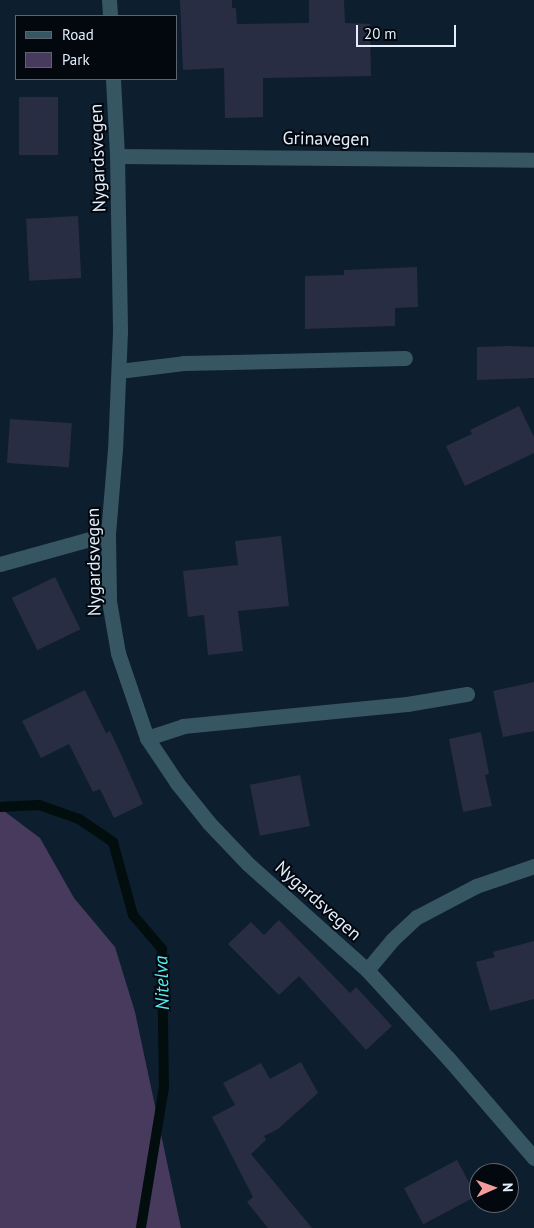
<!DOCTYPE html>
<style>
body{margin:0}
#map{position:relative;width:534px;height:1228px;overflow:hidden;background:#0d1e2f;font-family:"PT Sans",sans-serif}
div>[style]{position:absolute}
.green>*{inset:0;background:#483a5d}
.stream>*{height:10px;margin:-5px;padding:0 5px;transform-origin:5px;border-radius:5px;background:#020d0e}
.building>*{inset:0;background:#292d44;transform-origin:0 0}
.minor>*{height:15px;margin:-7.5px;padding:0 7.5px;transform-origin:7.5px;border-radius:7.5px;background:#355662}
span{translate:-50% -50%;white-space:nowrap;text-align:center;line-height:1.15;-webkit-text-stroke:4px #03080f;paint-order:stroke}
.street-label{font-size:18px;color:#e3eefa}
.water-label{font-size:19px;color:#56edf0;font-style:italic}
.legend{position:absolute;left:15px;top:15px;width:162px;height:65px;box-sizing:border-box;background:#03080f;border:1px solid #5d646d;margin:0;padding:6px 9px;list-style:none;font-size:15px;color:#e3eefa}
.legend li{display:flex;align-items:center;gap:10px;height:25px}
.legend b{width:25px;border:1px solid #5d646d}
.north{position:absolute;left:469px;top:1163px;width:50px;height:50px;box-sizing:border-box;background:#03080f;border:1px solid #5d646d;border-radius:50%;rotate:88deg;font-size:14px;font-weight:700;line-height:20px;text-align:center;color:#e3eefa}
.north::after{content:'';display:block;margin:auto;width:18px;height:22px;background:#f59b9b;clip-path:polygon(50% 0,100% 100%,50% 72%,0 100%)}
.scale{position:absolute;left:356px;top:25px;width:100px;height:22px;box-sizing:border-box;border:2px solid #e3eefa;border-top:0;padding-left:6px;font-size:15px;line-height:18px;white-space:nowrap;color:#e3eefa;-webkit-text-stroke:4px #03080f;paint-order:stroke}
</style>
<div id="map">
<div class="green">
<i style="clip-path:polygon(0 808px,40px 838px,74px 898px,115px 947px,135px 1012px,181px 1228px,0 1228px)"></i>
</div>
<div class="stream">
<i style="left:0;top:807px;width:39px;rotate:-3deg"></i>
<i style="left:39px;top:805px;width:42px;rotate:19.3deg"></i>
<i style="left:79px;top:819px;width:41px;rotate:34.1deg"></i>
<i style="left:113px;top:842px;width:76px;rotate:74.7deg"></i>
<i style="left:133px;top:915px;width:45px;rotate:49.5deg"></i>
<i style="left:162px;top:949px;width:138px;rotate:89.2deg"></i>
<i style="left:164px;top:1087px;width:143px;rotate:99.3deg"></i>
</div>
<div class="building">
<i style="clip-path:polygon(180px 0,232px 0,232px 8px,236px 8px,237px 24px,309px 23px,309px 0,344px 0,345px 23px,370px 24px,371px 76px,263px 78px,263px 117px,225px 118px,224px 68px,183px 70px)"></i>
<i style="left:19px;top:97px;width:39px;height:58px"></i>
<i style="left:78px;top:216px;width:62px;height:52px;rotate:87deg"></i>
<i style="clip-path:polygon(417px 267px,418px 307px,395px 308px,395px 326px,305px 329px,305px 276px,344px 275px,344px 270px)"></i>
<i style="clip-path:polygon(511px 346px,534px 347px,534px 378px,477px 380px,477px 347px)"></i>
<i style="clip-path:polygon(519px 406px,534px 437px,534px 453px,465px 486px,446px 446px,472px 434px,470px 430px)"></i>
<i style="left:10px;top:419px;width:62px;height:44px;rotate:4deg"></i>
<i style="clip-path:polygon(281px 536px,289px 606px,238px 611px,243px 651px,208px 655px,204px 615px,188px 617px,183px 571px,238px 565px,235px 541px)"></i>
<i style="left:55px;top:577px;width:58px;height:48px;rotate:64deg"></i>
<i style="clip-path:polygon(534px 682px,534px 731px,503px 737px,493px 691px)"></i>
<i style="clip-path:polygon(85px 690px,106px 733px,110px 731px,120px 752px,143px 804px,114px 818px,100px 789px,93px 792px,69px 744px,41px 758px,22px 721px)"></i>
<i style="clip-path:polygon(481px 732px,489px 774px,485px 775px,492px 806px,463px 812px,449px 739px)"></i>
<i style="left:300px;top:775px;width:52px;height:51px;rotate:79deg"></i>
<i style="clip-path:polygon(279px 920px,350px 993px,356px 987px,392px 1026px,366px 1050px,299px 976px,279px 995px,228px 944px,251px 922px,264px 935px)"></i>
<i style="clip-path:polygon(534px 941px,534px 999px,490px 1011px,476px 962px,495px 957px,493px 952px)"></i>
<i style="clip-path:polygon(301px 1062px,318px 1093px,278px 1129px,264px 1136px,266px 1140px,251px 1154px,312px 1228px,268px 1228px,247px 1202px,253px 1197px,212px 1117px,235px 1105px,223px 1083px,261px 1063px,270px 1079px)"></i>
<i style="left:457px;top:1160px;width:41px;height:60px;rotate:62deg"></i>
</div>
<div class="minor">
<i style="left:109px;top:0;width:16px;rotate:86deg"></i>
<i style="left:113px;top:79px;width:77px;rotate:87deg"></i>
<i style="left:117px;top:156px;width:176px;rotate:89deg"></i>
<i style="left:120px;top:332px;width:117px;rotate:92.4deg"></i>
<i style="left:115px;top:449px;width:85px;rotate:94.7deg"></i>
<i style="left:108px;top:534px;width:67px;rotate:89.1deg"></i>
<i style="left:109px;top:601px;width:53px;rotate:80.2deg"></i>
<i style="left:118px;top:653px;width:90px;rotate:71.2deg"></i>
<i style="left:147px;top:738px;width:54px;rotate:56.3deg"></i>
<i style="left:177px;top:783px;width:51px;rotate:51.3deg"></i>
<i style="left:209px;top:823px;width:57px;rotate:46.4deg"></i>
<i style="left:248px;top:864px;width:159px;rotate:41.7deg"></i>
<i style="left:367px;top:970px;width:120px;rotate:47.4deg"></i>
<i style="left:448px;top:1058px;width:132px;rotate:49.3deg"></i>
<i style="left:117px;top:156px;width:417px;rotate:0.5deg"></i>
<i style="left:119px;top:371px;width:65px;rotate:-7deg"></i>
<i style="left:184px;top:363px;width:221px;rotate:-1.3deg"></i>
<i style="left:0;top:564px;width:112px;rotate:-15.5deg"></i>
<i style="left:147px;top:738px;width:38px;rotate:-18deg"></i>
<i style="left:183px;top:726px;width:225px;rotate:-5.6deg"></i>
<i style="left:407px;top:704px;width:61px;rotate:-9.5deg"></i>
<i style="left:367px;top:970px;width:40px;rotate:-50deg"></i>
<i style="left:393px;top:939px;width:33px;rotate:-43deg"></i>
<i style="left:417px;top:917px;width:67px;rotate:-27.7deg"></i>
<i style="left:476px;top:886px;width:61px;rotate:-19deg"></i>
</div>
<div class="street-label">
<span style="left:326px;top:139px;rotate:1deg">Grinavegen</span>
<span style="left:98px;top:158px;rotate:-92deg">Nygardsvegen</span>
<span style="left:94px;top:562px;rotate:-91deg">Nygardsvegen</span>
<span style="left:318px;top:901px;rotate:42deg">Nygardsvegen</span>
</div>
<div class="water-label">
<span style="left:162px;top:983px;rotate:-92deg">Nitelva</span>
</div>
<ul class="legend">
<li><b style="height:6px;background:#355662"></b>Road</li>
<li><b style="height:14px;background:#483a5d"></b>Park</li>
</ul>
<div class="north">N</div>
<div class="scale">20 m</div>
</div>
